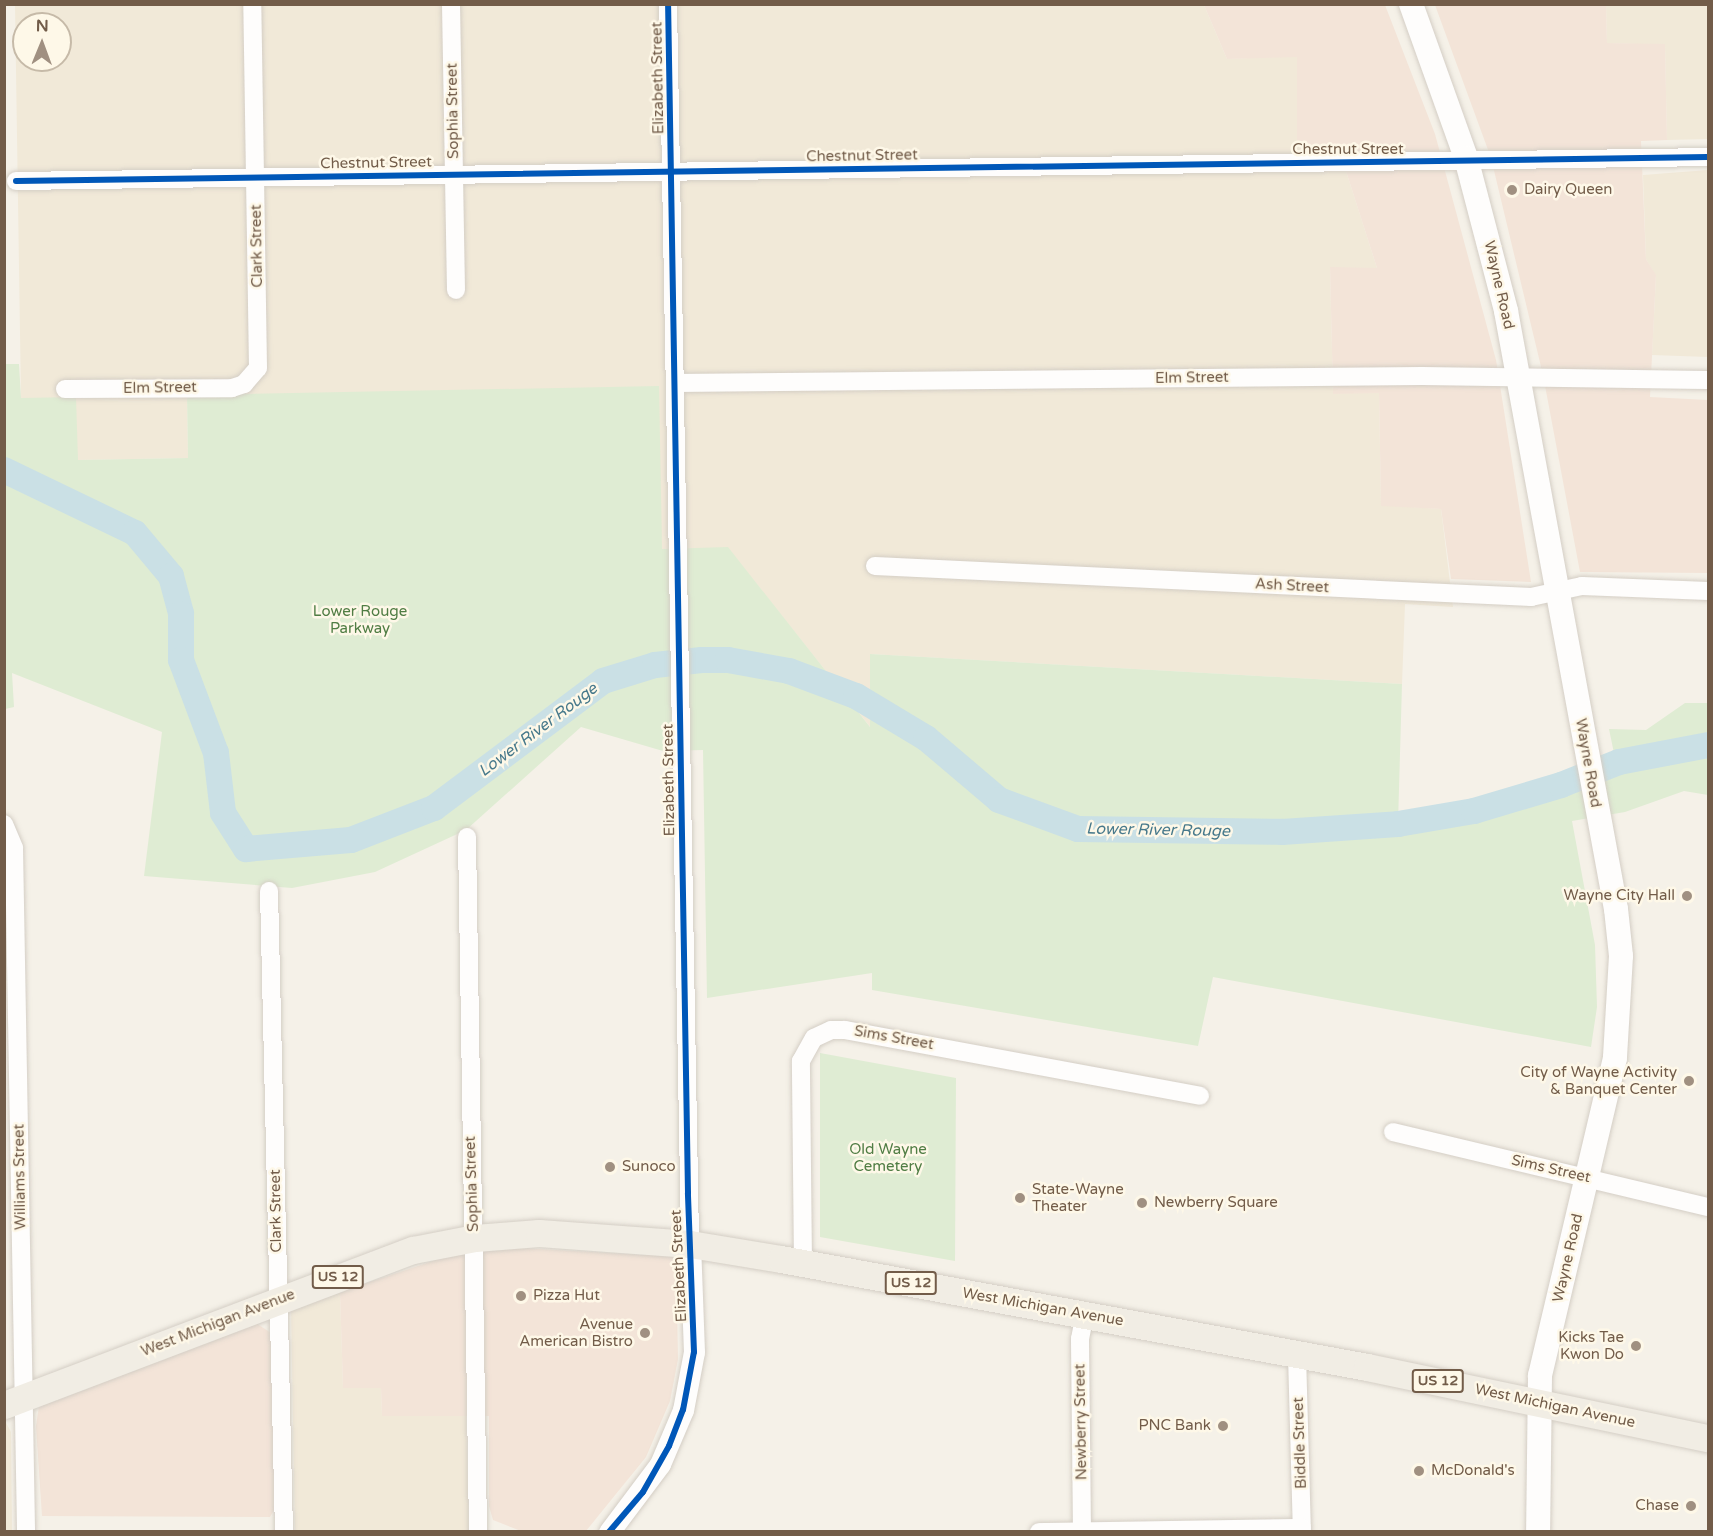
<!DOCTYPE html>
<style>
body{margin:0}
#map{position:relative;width:1713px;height:1536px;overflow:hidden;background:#f5f1e8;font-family:"Varela Round",sans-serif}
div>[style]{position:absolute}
.residential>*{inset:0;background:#f1e9d8}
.commercial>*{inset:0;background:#f3e4d8}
.green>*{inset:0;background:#dfecd3}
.river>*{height:26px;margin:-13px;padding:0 13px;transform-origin:13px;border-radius:13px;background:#cae0e5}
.roads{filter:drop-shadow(0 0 2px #d4cec5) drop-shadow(0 0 2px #d4cec5)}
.minor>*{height:18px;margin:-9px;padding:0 9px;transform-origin:9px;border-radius:9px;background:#fefdfc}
.tertiary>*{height:21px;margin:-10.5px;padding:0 10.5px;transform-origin:10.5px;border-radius:10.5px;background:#fefdfc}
.secondary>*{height:24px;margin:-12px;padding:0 12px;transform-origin:12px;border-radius:12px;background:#fefdfc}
.primary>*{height:27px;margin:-13.5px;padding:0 13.5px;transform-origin:13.5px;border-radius:13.5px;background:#f1ede4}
.cycleway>*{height:6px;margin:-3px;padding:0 3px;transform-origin:3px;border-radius:3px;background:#0057b8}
.dots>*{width:16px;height:16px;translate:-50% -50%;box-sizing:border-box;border:3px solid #fef8e8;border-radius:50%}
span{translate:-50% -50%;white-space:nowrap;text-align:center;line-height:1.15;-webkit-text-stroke:5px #fef8e8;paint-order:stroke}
.shield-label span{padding:2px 4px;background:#fef8e8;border:2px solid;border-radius:4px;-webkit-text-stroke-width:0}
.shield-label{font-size:14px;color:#725c49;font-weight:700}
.street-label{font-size:15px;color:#725c49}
.poi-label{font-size:15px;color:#725c49}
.left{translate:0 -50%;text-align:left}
.right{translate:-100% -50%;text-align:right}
.park-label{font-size:15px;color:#507d44}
.water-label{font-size:16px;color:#47798b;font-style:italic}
.frame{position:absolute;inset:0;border:6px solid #725c49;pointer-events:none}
.north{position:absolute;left:12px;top:12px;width:60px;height:60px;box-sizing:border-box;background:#fef8e8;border:2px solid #c6baa8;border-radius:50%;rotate:1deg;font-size:16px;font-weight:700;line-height:24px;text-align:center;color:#725c49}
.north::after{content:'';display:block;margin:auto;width:21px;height:27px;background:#a09081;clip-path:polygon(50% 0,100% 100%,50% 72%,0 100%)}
</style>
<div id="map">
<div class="residential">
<i style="clip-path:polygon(evenodd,15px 5px,1204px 5px,1227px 59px,1298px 56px,1297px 146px,1338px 146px,1377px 268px,1330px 268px,1333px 393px,1379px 393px,1381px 505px,1441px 509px,1453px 607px,1405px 604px,1402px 684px,870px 654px,871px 728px,728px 548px,662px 549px,187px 395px,188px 458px,77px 460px,21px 398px,15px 5px,24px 24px,60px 24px,60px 60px,24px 60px,24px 24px)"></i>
<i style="clip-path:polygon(1606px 5px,1708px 5px,1708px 139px,1667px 140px,1665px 45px,1607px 43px)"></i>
<i style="clip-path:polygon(1708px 170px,1708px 357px,1652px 355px,1656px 276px,1646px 259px,1643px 175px)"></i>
<i style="clip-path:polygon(340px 1292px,343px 1388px,381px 1388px,382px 1416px,466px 1416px,469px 1531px,295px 1531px,291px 1309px,301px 1302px,315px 1302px)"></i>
<i style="clip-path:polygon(5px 1421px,11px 1432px,12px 1531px,5px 1531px)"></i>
</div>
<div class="commercial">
<i style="clip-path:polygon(1204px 5px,1385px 5px,1435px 134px,1496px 360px,1531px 582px,1451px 579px,1441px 509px,1381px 506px,1379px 393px,1333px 394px,1330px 267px,1377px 268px,1338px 146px,1297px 146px,1297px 57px,1227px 59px)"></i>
<i style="clip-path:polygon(1435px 5px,1606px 5px,1607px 43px,1665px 44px,1667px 140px,1641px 141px,1646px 259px,1656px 275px,1650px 397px,1708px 400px,1708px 573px,1580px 572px,1543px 375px,1491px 158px)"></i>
<i style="clip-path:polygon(504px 1247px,644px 1255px,662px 1252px,676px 1257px,678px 1359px,670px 1401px,646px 1457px,586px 1531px,521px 1531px,493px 1520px,489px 1506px,489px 1416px,382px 1416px,381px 1388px,343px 1388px,340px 1292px,433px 1261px,442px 1254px)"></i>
<i style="clip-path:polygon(256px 1323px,271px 1333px,275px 1508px,270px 1517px,42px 1516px,36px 1426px,39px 1406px)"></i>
</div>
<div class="green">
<i style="clip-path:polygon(4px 364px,19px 364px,21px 398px,76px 397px,78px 460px,188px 458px,187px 395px,659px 386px,662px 549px,728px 547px,870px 727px,870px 654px,1402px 684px,1398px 824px,1474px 811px,1561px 785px,1616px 763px,1609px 729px,1646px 730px,1685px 703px,1708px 703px,1708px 795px,1684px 791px,1625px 812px,1572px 821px,1595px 945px,1597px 1007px,1591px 1047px,1213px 977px,1198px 1046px,872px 990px,872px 973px,707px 998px,703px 750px,663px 751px,581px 727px,466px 830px,375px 872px,292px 888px,144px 876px,162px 732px,12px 673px,14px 707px,5px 709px)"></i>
<i style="clip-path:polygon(820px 1053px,956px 1078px,955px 1261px,820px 1237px)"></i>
</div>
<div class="river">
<i style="left:4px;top:470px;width:145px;rotate:25.7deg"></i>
<i style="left:135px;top:533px;width:56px;rotate:50.1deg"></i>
<i style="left:171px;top:576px;width:39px;rotate:75deg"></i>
<i style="left:181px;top:614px;width:46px;rotate:90deg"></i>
<i style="left:181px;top:660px;width:99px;rotate:69.4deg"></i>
<i style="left:216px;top:753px;width:60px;rotate:83.3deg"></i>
<i style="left:223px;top:813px;width:43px;rotate:57.4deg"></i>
<i style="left:246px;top:849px;width:105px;rotate:-4.9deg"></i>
<i style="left:351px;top:840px;width:89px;rotate:-21.1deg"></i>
<i style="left:434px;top:808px;width:211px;rotate:-36.9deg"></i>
<i style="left:603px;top:681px;width:54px;rotate:-17.1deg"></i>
<i style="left:655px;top:665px;width:47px;rotate:-6.1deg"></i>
<i style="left:702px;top:660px;width:26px"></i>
<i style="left:728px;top:660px;width:62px;rotate:10.2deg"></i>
<i style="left:789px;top:671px;width:72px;rotate:20.5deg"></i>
<i style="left:856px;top:696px;width:82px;rotate:31deg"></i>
<i style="left:926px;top:738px;width:96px;rotate:40.3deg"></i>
<i style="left:999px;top:800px;width:84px;rotate:20.2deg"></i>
<i style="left:1078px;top:829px;width:204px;rotate:0.8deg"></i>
<i style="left:1282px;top:832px;width:116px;rotate:-3.9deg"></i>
<i style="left:1398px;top:824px;width:77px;rotate:-9.7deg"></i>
<i style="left:1474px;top:811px;width:91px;rotate:-16.6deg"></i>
<i style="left:1561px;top:785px;width:62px;rotate:-21.6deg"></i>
<i style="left:1619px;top:762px;width:91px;rotate:-10.8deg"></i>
</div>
<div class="roads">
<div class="minor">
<i style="left:451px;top:4px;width:286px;rotate:89deg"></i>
<i style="left:668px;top:4px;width:1240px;rotate:88.98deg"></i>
<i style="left:16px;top:181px;width:1692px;rotate:-0.81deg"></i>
<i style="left:675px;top:383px;width:747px;rotate:-0.54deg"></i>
<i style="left:1422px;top:376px;width:286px;rotate:0.8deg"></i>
<i style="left:65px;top:389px;width:167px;rotate:-0.3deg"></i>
<i style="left:232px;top:388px;width:13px;rotate:-18deg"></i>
<i style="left:244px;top:384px;width:21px;rotate:-49deg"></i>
<i style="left:258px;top:368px;width:364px;rotate:-90.9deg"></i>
<i style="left:875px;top:566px;width:657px;rotate:2.71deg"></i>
<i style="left:1531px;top:597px;width:52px;rotate:-12.2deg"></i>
<i style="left:1582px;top:586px;width:126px;rotate:2.3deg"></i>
<i style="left:4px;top:824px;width:26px;rotate:67deg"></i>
<i style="left:14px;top:848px;width:684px;rotate:88.99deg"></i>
<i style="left:467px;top:837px;width:695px;rotate:89.09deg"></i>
<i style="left:269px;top:891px;width:641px;rotate:88.66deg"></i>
<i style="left:1393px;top:1132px;width:324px;rotate:13.4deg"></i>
<i style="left:803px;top:1264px;width:203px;rotate:-90.6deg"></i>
<i style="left:801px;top:1061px;width:26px;rotate:-61deg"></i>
<i style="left:814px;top:1038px;width:19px;rotate:-25deg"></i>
<i style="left:831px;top:1030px;width:14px"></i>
<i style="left:845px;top:1030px;width:361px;rotate:10.5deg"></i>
<i style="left:1297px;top:1355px;width:177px;rotate:88.4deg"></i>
<i style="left:1039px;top:1532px;width:263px;rotate:-0.9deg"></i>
<i style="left:1082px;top:1532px;width:193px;rotate:-90.6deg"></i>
<i style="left:1080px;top:1339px;width:25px;rotate:-79deg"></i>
</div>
<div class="tertiary">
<i style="left:609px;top:1532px;width:85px;rotate:-53.1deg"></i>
<i style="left:660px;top:1464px;width:59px;rotate:-66.9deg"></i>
<i style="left:683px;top:1410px;width:59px;rotate:-79.3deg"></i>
<i style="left:694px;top:1352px;width:108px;rotate:-92.1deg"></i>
</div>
<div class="secondary">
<i style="left:1411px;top:4px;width:164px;rotate:70.3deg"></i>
<i style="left:1466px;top:158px;width:158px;rotate:75.3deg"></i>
<i style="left:1506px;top:311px;width:608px;rotate:79.58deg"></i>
<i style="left:1616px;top:909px;width:47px;rotate:83.9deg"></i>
<i style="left:1621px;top:956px;width:102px;rotate:93.4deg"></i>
<i style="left:1615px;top:1058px;width:327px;rotate:103.3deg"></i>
<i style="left:1540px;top:1376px;width:156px;rotate:90.7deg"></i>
</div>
<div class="primary">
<i style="left:4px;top:1405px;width:437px;rotate:-20.8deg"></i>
<i style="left:413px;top:1250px;width:63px;rotate:-11deg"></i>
<i style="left:475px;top:1238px;width:64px;rotate:-4.5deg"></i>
<i style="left:539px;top:1233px;width:151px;rotate:4.2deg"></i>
<i style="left:690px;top:1244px;width:92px;rotate:9.4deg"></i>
<i style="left:781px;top:1259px;width:596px;rotate:10.44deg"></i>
<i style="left:1367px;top:1367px;width:348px;rotate:11.8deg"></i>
</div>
</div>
<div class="cycleway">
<i style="left:16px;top:181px;width:1692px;rotate:-0.81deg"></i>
<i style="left:609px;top:1532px;width:52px;rotate:-49.6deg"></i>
<i style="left:643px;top:1492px;width:53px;rotate:-60.5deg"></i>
<i style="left:669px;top:1446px;width:39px;rotate:-69deg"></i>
<i style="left:683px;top:1410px;width:59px;rotate:-79.3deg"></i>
<i style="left:694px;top:1352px;width:159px;rotate:-92.2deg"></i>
<i style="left:688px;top:1193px;width:1189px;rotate:-90.96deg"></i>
</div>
<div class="dots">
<i style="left:1512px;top:190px;background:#a09081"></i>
<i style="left:1687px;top:896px;background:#a09081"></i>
<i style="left:1689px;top:1081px;background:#a09081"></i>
<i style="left:610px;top:1167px;background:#a09081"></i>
<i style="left:1020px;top:1198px;background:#a09081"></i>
<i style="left:1142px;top:1203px;background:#a09081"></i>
<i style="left:521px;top:1296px;background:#a09081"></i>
<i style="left:645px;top:1333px;background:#a09081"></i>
<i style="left:1636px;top:1346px;background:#a09081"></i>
<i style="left:1223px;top:1426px;background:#a09081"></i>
<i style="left:1419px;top:1471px;background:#a09081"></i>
<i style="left:1691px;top:1506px;background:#a09081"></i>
</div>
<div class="shield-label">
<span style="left:338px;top:1277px">US 12</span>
<span style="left:911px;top:1283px">US 12</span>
<span style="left:1438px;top:1381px">US 12</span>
</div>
<div class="street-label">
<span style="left:658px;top:78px;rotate:-91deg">Elizabeth Street</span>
<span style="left:453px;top:111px;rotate:-91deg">Sophia Street</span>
<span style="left:1348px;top:150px">Chestnut Street</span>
<span style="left:862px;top:156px;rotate:-1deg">Chestnut Street</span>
<span style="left:376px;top:163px;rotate:-1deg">Chestnut Street</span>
<span style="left:257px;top:246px;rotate:-91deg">Clark Street</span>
<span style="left:1499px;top:285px;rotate:77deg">Wayne Road</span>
<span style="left:1192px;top:378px;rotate:-1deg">Elm Street</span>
<span style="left:160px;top:388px;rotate:-1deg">Elm Street</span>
<span style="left:1292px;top:586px;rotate:3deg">Ash Street</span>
<span style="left:1588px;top:763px;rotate:80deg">Wayne Road</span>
<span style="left:669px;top:780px;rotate:-91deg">Elizabeth Street</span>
<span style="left:894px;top:1038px;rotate:10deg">Sims Street</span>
<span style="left:1551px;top:1169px;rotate:13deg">Sims Street</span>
<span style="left:20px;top:1177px;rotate:-91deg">Williams Street</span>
<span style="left:472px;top:1184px;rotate:-92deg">Sophia Street</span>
<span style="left:276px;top:1211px;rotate:-91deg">Clark Street</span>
<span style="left:1568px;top:1258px;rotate:-77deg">Wayne Road</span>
<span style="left:679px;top:1266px;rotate:-93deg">Elizabeth Street</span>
<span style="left:1043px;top:1307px;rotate:10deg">West Michigan Avenue</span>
<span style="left:218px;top:1323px;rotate:-21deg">West Michigan Avenue</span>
<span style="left:1555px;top:1406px;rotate:12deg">West Michigan Avenue</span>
<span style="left:1081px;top:1422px;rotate:-91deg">Newberry Street</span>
<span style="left:1300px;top:1443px;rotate:-92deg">Biddle Street</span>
</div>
<div class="poi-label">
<span class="left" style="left:1524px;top:190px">Dairy Queen</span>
<span class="right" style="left:1675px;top:896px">Wayne City Hall</span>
<span class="right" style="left:1677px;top:1081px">City of Wayne Activity<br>&amp; Banquet Center</span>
<span class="left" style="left:622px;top:1167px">Sunoco</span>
<span class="left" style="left:1032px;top:1198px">State-Wayne<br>Theater</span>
<span class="left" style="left:1154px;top:1203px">Newberry Square</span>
<span class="left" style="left:533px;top:1296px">Pizza Hut</span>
<span class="right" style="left:633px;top:1333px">Avenue<br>American Bistro</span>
<span class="right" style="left:1624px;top:1346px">Kicks Tae<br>Kwon Do</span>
<span class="right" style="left:1211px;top:1426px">PNC Bank</span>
<span class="left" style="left:1431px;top:1471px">McDonald's</span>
<span class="right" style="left:1679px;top:1506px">Chase</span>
</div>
<div class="park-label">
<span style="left:360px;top:620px">Lower Rouge<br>Parkway</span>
<span style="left:888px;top:1158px">Old Wayne<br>Cemetery</span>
</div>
<div class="water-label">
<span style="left:538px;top:730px;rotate:-37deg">Lower River Rouge</span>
<span style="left:1158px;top:830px;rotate:1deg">Lower River Rouge</span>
</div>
<div class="frame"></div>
<div class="north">N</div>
</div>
